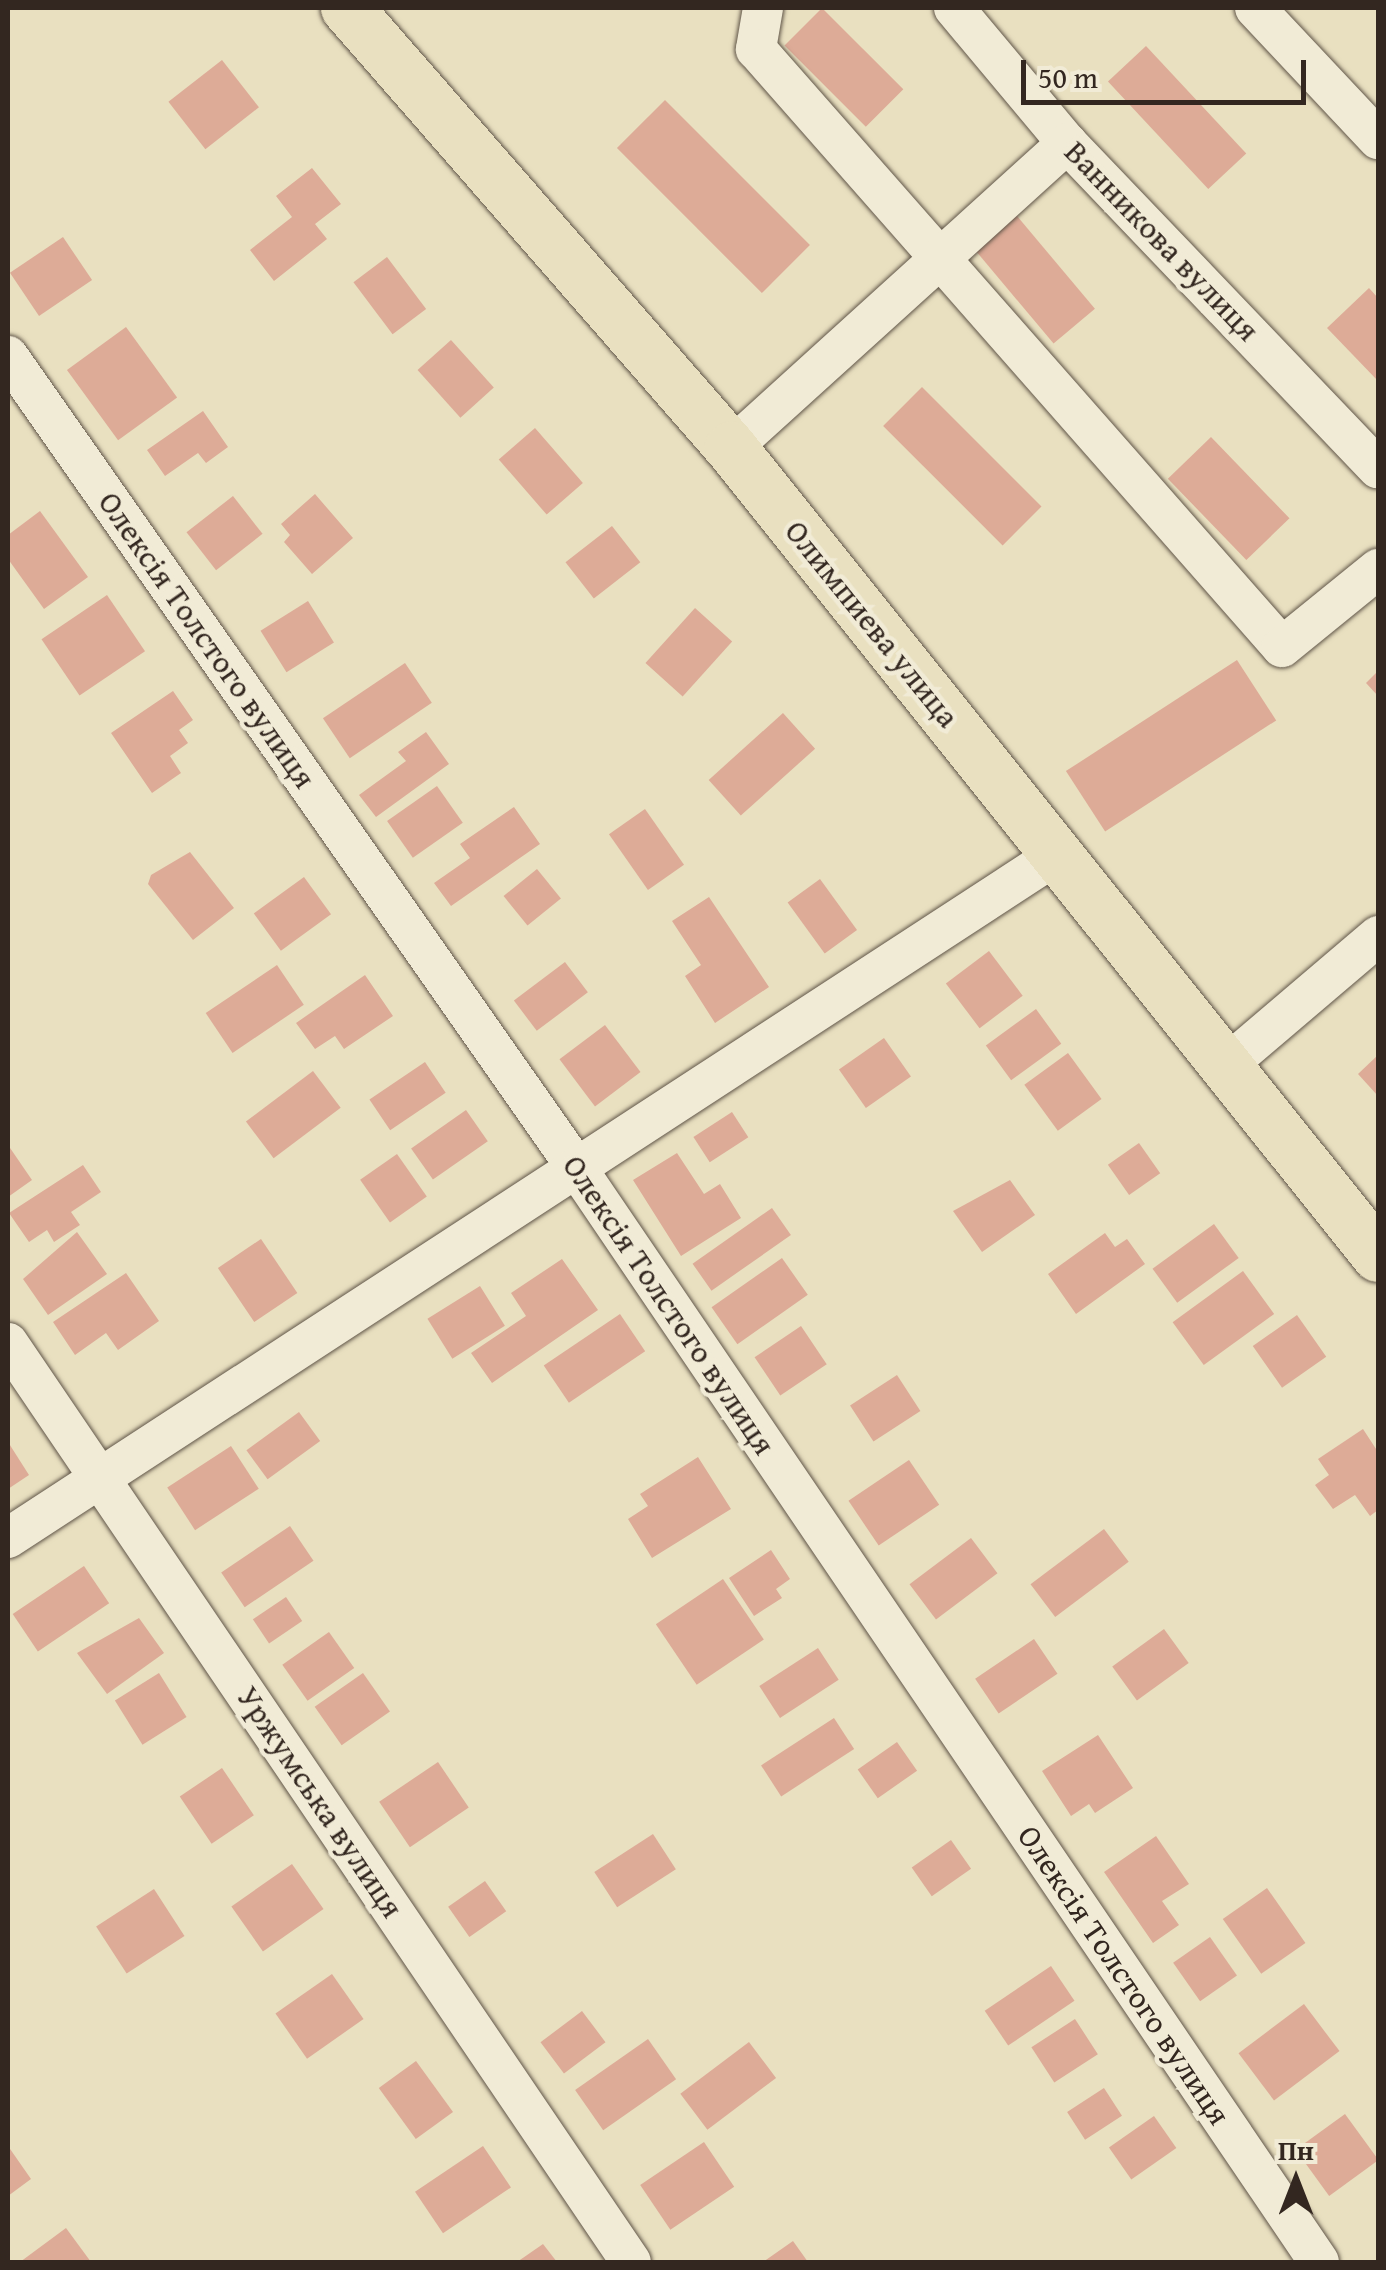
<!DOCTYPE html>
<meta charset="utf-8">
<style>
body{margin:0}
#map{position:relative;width:1386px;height:2270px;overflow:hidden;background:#e9e0c0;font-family:"Gentium Book Plus",serif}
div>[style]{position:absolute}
.building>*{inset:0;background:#ddab97;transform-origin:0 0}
.roads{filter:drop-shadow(0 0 2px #605548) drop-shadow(0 0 2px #605548)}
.minor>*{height:40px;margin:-20px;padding:0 20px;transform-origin:20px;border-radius:20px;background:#f1ebd6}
.major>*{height:52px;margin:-26px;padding:0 26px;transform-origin:26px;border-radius:26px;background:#e9e0c0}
span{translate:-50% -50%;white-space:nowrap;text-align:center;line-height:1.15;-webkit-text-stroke:9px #f1ebd6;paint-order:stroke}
.street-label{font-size:32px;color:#332720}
.frame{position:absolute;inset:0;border:10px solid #332720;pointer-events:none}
.north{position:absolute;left:1246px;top:2130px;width:100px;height:100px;-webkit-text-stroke:8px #f1ebd6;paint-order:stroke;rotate:0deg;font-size:28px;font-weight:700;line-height:40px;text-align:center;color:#332720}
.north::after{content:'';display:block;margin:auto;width:35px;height:45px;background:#332720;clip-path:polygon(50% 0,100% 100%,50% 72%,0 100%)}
.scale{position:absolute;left:1021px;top:60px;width:285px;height:45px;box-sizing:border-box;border:5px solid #332720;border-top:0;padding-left:12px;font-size:30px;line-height:35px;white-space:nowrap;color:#332720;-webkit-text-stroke:8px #f1ebd6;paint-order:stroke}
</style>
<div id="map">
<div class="building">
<i style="left:822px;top:8px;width:115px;height:53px;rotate:45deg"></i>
<i style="left:1146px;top:46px;width:147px;height:52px;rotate:47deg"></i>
<i style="left:222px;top:60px;width:60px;height:68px;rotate:52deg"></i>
<i style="left:665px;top:100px;width:205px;height:68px;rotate:45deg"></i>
<i style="clip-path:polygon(312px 168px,341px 204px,315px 224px,327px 239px,274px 281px,250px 250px,292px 217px,276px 196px)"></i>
<i style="left:1012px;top:210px;width:129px;height:54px;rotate:50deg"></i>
<i style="left:63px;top:237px;width:52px;height:64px;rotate:56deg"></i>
<i style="left:387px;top:257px;width:65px;height:42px;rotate:53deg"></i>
<i style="clip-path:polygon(1369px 288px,1378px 298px,1378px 381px,1327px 328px)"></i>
<i style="left:126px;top:327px;width:87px;height:73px;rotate:54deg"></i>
<i style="left:451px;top:340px;width:64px;height:45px;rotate:48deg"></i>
<i style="left:922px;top:387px;width:169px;height:55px;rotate:45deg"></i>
<i style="clip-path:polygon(203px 411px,228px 447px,206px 463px,198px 453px,165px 476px,147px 450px)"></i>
<i style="left:535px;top:428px;width:73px;height:48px;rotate:49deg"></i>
<i style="left:1211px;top:437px;width:113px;height:60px;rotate:46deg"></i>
<i style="clip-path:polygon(315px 494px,353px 538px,312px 574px,284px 542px,290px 535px,281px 524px)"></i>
<i style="left:233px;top:496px;width:48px;height:59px;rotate:52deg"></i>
<i style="clip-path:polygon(40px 511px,88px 577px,44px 609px,8px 559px,8px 535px)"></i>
<i style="left:612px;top:526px;width:46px;height:59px;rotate:52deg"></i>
<i style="left:107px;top:595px;width:68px;height:79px;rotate:56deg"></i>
<i style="left:308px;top:601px;width:49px;height:56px;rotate:58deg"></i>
<i style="left:695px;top:608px;width:50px;height:74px;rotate:42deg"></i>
<i style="left:1237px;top:660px;width:72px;height:204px;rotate:57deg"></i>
<i style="left:405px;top:663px;width:48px;height:99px;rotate:56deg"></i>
<i style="clip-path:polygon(1378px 671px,1378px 696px,1366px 683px)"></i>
<i style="clip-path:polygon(173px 691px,193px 720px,179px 730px,188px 743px,170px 756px,181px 773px,152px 793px,111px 733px)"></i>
<i style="left:783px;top:713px;width:48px;height:100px;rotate:48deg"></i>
<i style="clip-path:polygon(426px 732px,449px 764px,376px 817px,359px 795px,406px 761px,398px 752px)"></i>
<i style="left:437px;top:786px;width:45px;height:61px;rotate:55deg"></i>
<i style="clip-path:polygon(514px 807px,540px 844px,451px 906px,434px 883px,470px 858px,460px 844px)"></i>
<i style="left:645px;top:809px;width:68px;height:44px;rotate:55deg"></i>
<i style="clip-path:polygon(190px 852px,234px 908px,193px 940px,148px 884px,151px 875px)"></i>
<i style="left:537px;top:869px;width:38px;height:43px;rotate:51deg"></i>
<i style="left:304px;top:877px;width:46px;height:62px;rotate:54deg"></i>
<i style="left:820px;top:879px;width:63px;height:40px;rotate:54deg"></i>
<i style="clip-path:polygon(709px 897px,769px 987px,715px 1023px,685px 976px,701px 965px,672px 921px)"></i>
<i style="left:989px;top:951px;width:56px;height:54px;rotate:53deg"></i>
<i style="left:565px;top:962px;width:38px;height:64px;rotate:53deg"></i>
<i style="left:277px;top:965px;width:48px;height:86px;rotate:56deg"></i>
<i style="clip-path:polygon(365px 975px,393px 1016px,344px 1049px,335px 1036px,315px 1049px,296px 1023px)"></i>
<i style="left:1036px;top:1009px;width:43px;height:62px;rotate:54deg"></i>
<i style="left:605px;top:1025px;width:59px;height:57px;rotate:53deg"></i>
<i style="left:884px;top:1038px;width:47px;height:55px;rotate:55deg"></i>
<i style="left:1068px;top:1053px;width:57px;height:54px;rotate:54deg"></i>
<i style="clip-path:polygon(1378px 1055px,1378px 1096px,1358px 1074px)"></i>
<i style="left:425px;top:1062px;width:37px;height:67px;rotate:56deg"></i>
<i style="left:313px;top:1071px;width:46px;height:84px;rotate:53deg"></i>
<i style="left:466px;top:1110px;width:38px;height:67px;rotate:55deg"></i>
<i style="left:732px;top:1112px;width:30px;height:46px;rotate:57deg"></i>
<i style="left:1139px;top:1143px;width:37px;height:38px;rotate:55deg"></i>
<i style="clip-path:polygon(8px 1145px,32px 1180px,8px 1197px)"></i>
<i style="clip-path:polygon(677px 1153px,704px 1194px,720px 1184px,741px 1218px,681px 1256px,633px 1180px)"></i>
<i style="left:397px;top:1154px;width:52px;height:45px;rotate:55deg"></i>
<i style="clip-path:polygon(83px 1165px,101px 1192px,71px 1212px,80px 1225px,54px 1242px,47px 1230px,29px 1242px,9px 1213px)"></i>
<i style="clip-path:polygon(1010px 1180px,1035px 1215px,982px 1252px,953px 1211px)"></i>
<i style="left:772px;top:1208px;width:33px;height:97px;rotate:55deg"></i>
<i style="left:1214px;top:1224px;width:42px;height:76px;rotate:54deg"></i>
<i style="clip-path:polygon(77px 1232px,107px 1274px,48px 1315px,23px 1279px)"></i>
<i style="clip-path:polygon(1105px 1233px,1115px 1247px,1127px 1239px,1145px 1264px,1076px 1314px,1048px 1274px)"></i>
<i style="left:261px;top:1239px;width:65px;height:52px;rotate:56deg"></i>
<i style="left:782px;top:1258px;width:45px;height:86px;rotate:55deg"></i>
<i style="clip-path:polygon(562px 1259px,598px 1310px,492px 1383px,471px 1353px,526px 1316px,511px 1293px)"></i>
<i style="left:1243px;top:1271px;width:53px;height:87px;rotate:54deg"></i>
<i style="clip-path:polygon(126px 1273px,159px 1321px,118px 1350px,106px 1333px,75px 1355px,53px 1322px)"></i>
<i style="left:480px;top:1286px;width:47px;height:62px;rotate:58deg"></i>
<i style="left:620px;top:1314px;width:45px;height:92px;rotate:56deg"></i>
<i style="left:1297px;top:1315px;width:51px;height:54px;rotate:55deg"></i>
<i style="left:801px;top:1326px;width:46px;height:56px;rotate:56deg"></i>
<i style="left:897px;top:1375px;width:43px;height:56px;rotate:57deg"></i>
<i style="left:299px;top:1412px;width:36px;height:65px;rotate:54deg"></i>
<i style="clip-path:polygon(1363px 1429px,1378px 1452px,1378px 1510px,1370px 1516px,1355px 1495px,1333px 1509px,1315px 1485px,1329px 1475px,1318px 1459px)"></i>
<i style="clip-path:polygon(8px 1442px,29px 1475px,8px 1489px)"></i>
<i style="left:231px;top:1446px;width:51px;height:76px;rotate:57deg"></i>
<i style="clip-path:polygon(698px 1457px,731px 1509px,652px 1558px,628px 1519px,648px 1506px,640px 1494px)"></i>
<i style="left:909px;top:1460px;width:54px;height:73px;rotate:56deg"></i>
<i style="left:290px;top:1526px;width:42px;height:83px;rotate:56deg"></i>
<i style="left:1104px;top:1529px;width:41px;height:92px;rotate:53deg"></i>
<i style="left:971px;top:1538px;width:44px;height:77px;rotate:53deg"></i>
<i style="clip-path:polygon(771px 1550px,790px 1579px,776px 1589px,782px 1598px,754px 1616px,729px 1578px)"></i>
<i style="left:84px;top:1566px;width:45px;height:86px;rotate:56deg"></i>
<i style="left:723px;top:1579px;width:73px;height:81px;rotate:56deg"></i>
<i style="left:286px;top:1597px;width:29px;height:40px;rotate:56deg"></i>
<i style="clip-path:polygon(139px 1618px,164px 1653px,107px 1694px,77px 1653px)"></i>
<i style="left:1164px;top:1629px;width:42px;height:64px;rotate:54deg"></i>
<i style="left:329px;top:1632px;width:44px;height:57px;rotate:55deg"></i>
<i style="left:1034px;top:1639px;width:42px;height:71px;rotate:56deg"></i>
<i style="left:818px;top:1648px;width:38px;height:70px;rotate:57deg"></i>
<i style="left:159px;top:1673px;width:52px;height:52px;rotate:58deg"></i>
<i style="left:363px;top:1673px;width:47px;height:59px;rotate:55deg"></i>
<i style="left:834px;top:1718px;width:37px;height:87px;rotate:57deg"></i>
<i style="clip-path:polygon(1098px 1735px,1133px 1788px,1095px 1813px,1089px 1804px,1071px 1816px,1042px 1771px)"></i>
<i style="left:897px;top:1742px;width:35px;height:48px;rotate:55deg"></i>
<i style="left:438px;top:1762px;width:55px;height:71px;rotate:56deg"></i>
<i style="left:222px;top:1768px;width:57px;height:51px;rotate:56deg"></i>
<i style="left:653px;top:1834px;width:42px;height:70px;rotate:57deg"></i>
<i style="clip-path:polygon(1156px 1836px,1189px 1884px,1162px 1901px,1179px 1925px,1153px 1943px,1104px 1872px)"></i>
<i style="left:951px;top:1840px;width:35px;height:48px;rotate:55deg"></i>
<i style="left:292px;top:1864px;width:55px;height:74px;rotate:55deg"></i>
<i style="left:485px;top:1881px;width:37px;height:45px;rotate:55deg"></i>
<i style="left:1267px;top:1888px;width:67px;height:54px;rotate:55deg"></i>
<i style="left:154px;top:1889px;width:56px;height:69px;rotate:57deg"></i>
<i style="left:1210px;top:1937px;width:47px;height:45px;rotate:55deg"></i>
<i style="left:1051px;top:1966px;width:42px;height:80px;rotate:56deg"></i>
<i style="left:332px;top:1974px;width:55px;height:69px;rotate:55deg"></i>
<i style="left:1304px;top:2004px;width:59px;height:82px;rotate:53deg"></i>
<i style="left:582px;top:2011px;width:39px;height:52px;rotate:53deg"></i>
<i style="left:1075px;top:2019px;width:42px;height:52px;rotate:57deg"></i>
<i style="left:648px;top:2039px;width:49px;height:89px;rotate:55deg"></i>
<i style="left:749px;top:2042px;width:45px;height:86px;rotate:53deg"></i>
<i style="left:416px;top:2061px;width:63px;height:46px;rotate:54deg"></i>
<i style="left:1104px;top:2088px;width:33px;height:44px;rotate:57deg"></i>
<i style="left:1345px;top:2114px;width:57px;height:61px;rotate:54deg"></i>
<i style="left:1154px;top:2116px;width:39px;height:55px;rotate:55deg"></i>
<i style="left:704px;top:2142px;width:54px;height:77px;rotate:56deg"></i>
<i style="clip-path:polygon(8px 2146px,31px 2179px,8px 2196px)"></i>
<i style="left:483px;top:2146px;width:50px;height:82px;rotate:56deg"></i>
<i style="clip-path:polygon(66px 2228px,91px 2262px,20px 2262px)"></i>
<i style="clip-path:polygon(793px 2241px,808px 2262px,763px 2262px)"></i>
<i style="clip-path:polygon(543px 2244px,557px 2262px,517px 2262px)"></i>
</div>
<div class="roads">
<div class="minor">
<i style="left:763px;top:8px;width:42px;rotate:99.7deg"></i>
<i style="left:756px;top:49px;width:796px;rotate:48.67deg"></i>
<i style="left:1282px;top:647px;width:124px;rotate:-39.1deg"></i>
<i style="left:954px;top:8px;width:176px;rotate:50.1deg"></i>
<i style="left:1067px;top:143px;width:450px;rotate:46.3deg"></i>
<i style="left:1255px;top:8px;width:180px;rotate:46.8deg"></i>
<i style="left:8px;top:356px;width:990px;rotate:54.99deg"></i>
<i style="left:576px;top:1167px;width:1323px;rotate:55.84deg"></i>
<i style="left:731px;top:448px;width:454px;rotate:-42.2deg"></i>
<i style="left:1229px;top:1063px;width:196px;rotate:-40.4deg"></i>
<i style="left:8px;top:1343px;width:1110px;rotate:55.87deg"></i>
<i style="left:8px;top:1538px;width:1253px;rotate:-33.08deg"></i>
</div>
<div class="major">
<i style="left:347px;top:8px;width:584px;rotate:48.89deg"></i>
<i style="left:731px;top:448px;width:1035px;rotate:51.31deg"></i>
</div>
</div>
<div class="street-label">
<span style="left:1162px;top:241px;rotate:46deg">Ванникова вулиця</span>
<span style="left:872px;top:624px;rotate:51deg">Олимпиева улица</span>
<span style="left:207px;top:640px;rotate:55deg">Олексія Толстого вулиця</span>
<span style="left:669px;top:1305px;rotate:56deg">Олексія Толстого вулиця</span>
<span style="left:320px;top:1802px;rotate:56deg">Уржумська вулиця</span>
<span style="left:1124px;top:1975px;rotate:56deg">Олексія Толстого вулиця</span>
</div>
<div class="frame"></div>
<div class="north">Пн</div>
<div class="scale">50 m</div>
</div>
